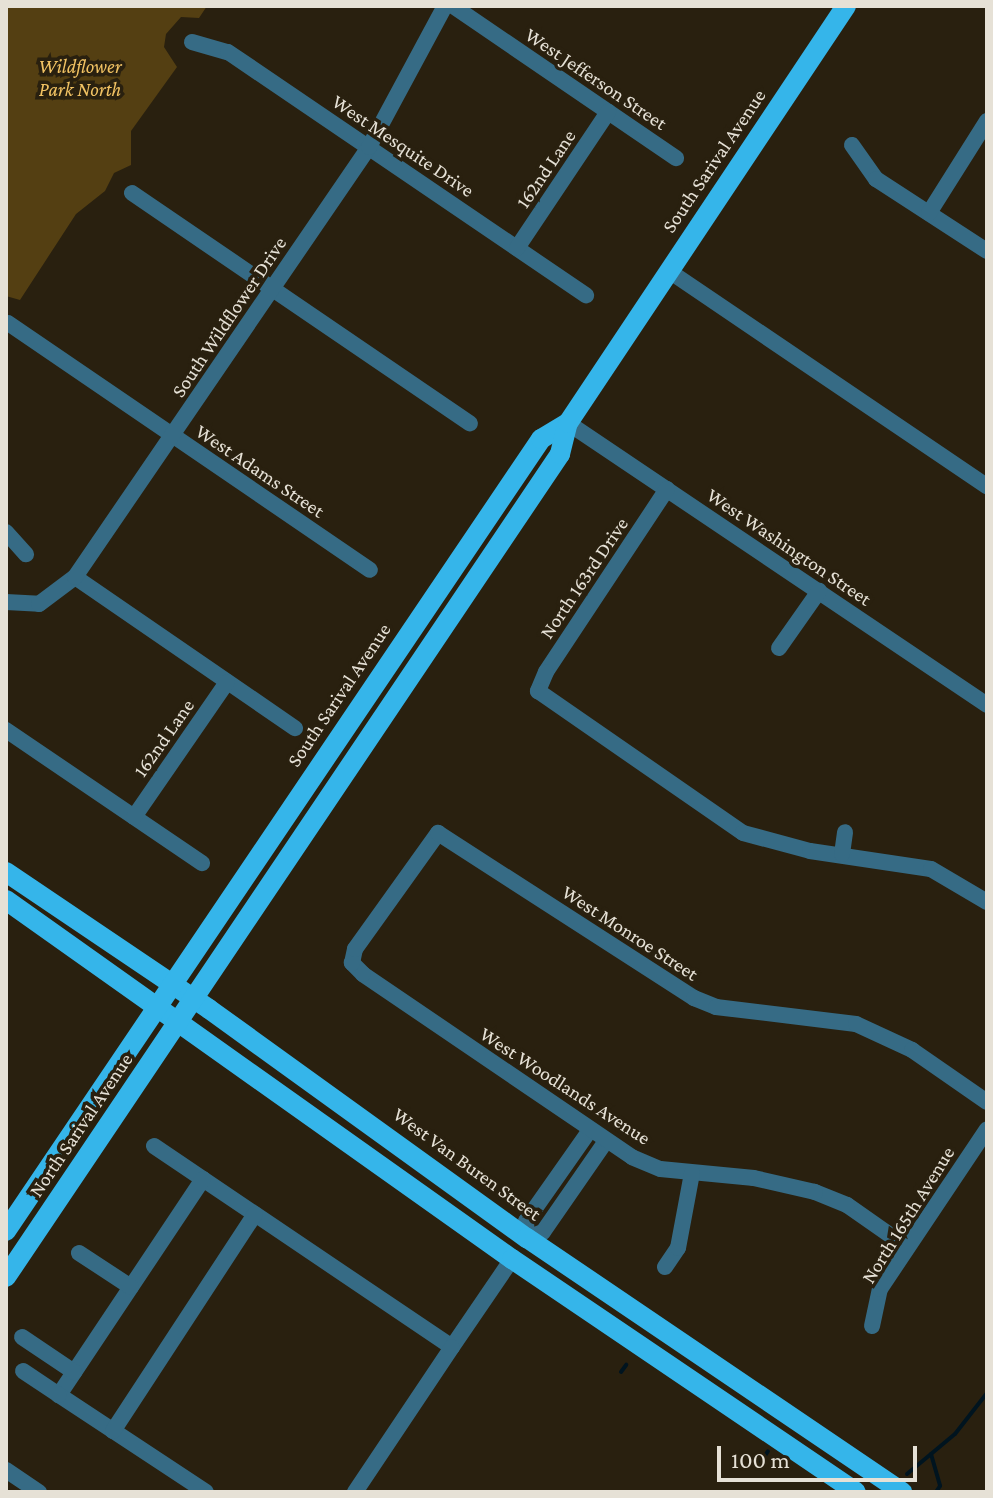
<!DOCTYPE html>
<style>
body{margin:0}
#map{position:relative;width:993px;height:1498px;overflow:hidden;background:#29200f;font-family:"Crimson Pro",serif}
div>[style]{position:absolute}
.green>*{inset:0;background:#543f12}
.stream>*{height:4px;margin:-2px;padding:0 2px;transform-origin:2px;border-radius:2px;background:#00141f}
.minor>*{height:16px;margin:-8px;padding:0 8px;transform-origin:8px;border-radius:8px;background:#366b85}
.major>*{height:20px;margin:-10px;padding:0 10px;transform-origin:10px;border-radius:10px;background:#35b5ea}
span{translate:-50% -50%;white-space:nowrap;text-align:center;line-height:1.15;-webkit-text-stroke:7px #29200f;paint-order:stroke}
.park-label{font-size:20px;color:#f1c263;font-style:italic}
.street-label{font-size:20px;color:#e6e1d6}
.frame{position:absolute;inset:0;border:8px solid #e6e1d6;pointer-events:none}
.scale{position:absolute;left:717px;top:1446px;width:200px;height:36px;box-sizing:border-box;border:4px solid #e6e1d6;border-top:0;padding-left:10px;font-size:24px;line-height:28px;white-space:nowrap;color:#e6e1d6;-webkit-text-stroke:6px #29200f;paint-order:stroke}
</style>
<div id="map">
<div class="green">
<i style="clip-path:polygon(6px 6px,207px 6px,199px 18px,181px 17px,166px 34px,164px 47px,177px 67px,131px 131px,131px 165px,114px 173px,105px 191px,76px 214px,20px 300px,6px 296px)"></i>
</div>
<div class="stream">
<i style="left:621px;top:1372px;width:9px;rotate:-54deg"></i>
<i style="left:931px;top:1454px;width:33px;rotate:74deg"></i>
<i style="left:940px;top:1486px;width:7px;rotate:124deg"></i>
<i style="left:760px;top:1463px;width:14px;rotate:-56deg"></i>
<i style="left:907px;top:1474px;width:62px;rotate:-39.8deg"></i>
<i style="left:955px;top:1434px;width:52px;rotate:-52deg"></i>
</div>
<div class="minor">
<i style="left:453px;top:6px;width:270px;rotate:34.3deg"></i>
<i style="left:192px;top:42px;width:37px;rotate:16deg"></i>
<i style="left:228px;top:52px;width:433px;rotate:34.2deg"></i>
<i style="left:852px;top:145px;width:42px;rotate:54.8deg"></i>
<i style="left:876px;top:179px;width:132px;rotate:33deg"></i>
<i style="left:132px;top:193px;width:409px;rotate:34.3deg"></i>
<i style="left:929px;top:213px;width:109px;rotate:-57.8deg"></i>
<i style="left:517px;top:248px;width:164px;rotate:-56.2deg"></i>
<i style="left:669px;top:271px;width:384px;rotate:34.1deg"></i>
<i style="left:8px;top:323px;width:438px;rotate:34.3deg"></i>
<i style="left:568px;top:423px;width:505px;rotate:33.94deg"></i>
<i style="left:667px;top:489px;width:219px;rotate:123.5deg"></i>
<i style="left:546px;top:672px;width:21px;rotate:113deg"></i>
<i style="left:538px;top:691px;width:249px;rotate:34.7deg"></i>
<i style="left:743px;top:833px;width:69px;rotate:15deg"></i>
<i style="left:810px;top:851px;width:122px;rotate:8.5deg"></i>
<i style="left:931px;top:869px;width:65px;rotate:30.5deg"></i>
<i style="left:6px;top:532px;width:30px;rotate:48deg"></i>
<i style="left:75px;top:577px;width:267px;rotate:34.5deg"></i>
<i style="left:6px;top:602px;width:33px;rotate:3deg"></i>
<i style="left:39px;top:604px;width:45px;rotate:-36.9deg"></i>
<i style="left:75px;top:577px;width:521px;rotate:-55.64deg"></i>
<i style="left:369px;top:147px;width:160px;rotate:-61.7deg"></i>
<i style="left:779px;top:648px;width:70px;rotate:-54.9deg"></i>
<i style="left:6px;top:730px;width:237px;rotate:34.2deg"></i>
<i style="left:134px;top:817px;width:164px;rotate:-55.4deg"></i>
<i style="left:842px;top:854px;width:22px;rotate:-82deg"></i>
<i style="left:590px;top:1130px;width:111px;rotate:125.1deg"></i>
<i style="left:526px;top:1221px;width:17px;rotate:87deg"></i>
<i style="left:527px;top:1238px;width:17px;rotate:-21deg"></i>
<i style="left:543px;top:1232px;width:111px;rotate:-55.3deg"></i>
<i style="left:154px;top:1146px;width:359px;rotate:34deg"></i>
<i style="left:452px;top:1347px;width:107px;rotate:-55.7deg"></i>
<i style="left:203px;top:1179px;width:260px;rotate:123.7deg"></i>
<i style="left:59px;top:1395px;width:176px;rotate:33.4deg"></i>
<i style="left:907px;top:1247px;width:73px;rotate:-145deg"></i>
<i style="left:847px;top:1205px;width:35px;rotate:-158deg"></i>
<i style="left:815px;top:1192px;width:63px;rotate:-167.1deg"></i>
<i style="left:754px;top:1178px;width:94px;rotate:-174.5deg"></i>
<i style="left:660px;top:1169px;width:30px;rotate:-157deg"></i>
<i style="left:632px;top:1157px;width:325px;rotate:-145.8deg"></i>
<i style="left:363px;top:974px;width:16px;rotate:-135deg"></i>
<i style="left:352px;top:963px;width:14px;rotate:-78deg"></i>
<i style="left:355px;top:949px;width:143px;rotate:-54.4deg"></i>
<i style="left:438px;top:833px;width:305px;rotate:32.8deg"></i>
<i style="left:694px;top:998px;width:24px;rotate:22deg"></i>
<i style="left:716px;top:1007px;width:141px;rotate:6.9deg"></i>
<i style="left:856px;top:1024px;width:62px;rotate:24.9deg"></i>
<i style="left:912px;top:1050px;width:91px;rotate:34.7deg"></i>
<i style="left:79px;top:1253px;width:62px;rotate:33.2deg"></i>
<i style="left:665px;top:1267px;width:23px;rotate:-56deg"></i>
<i style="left:678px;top:1248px;width:76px;rotate:-79.4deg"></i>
<i style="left:872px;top:1326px;width:38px;rotate:-78deg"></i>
<i style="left:880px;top:1289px;width:192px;rotate:-56.2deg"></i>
<i style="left:22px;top:1337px;width:63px;rotate:33.9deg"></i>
<i style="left:23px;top:1371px;width:43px;rotate:33.7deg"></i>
<i style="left:113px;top:1431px;width:259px;rotate:-56.8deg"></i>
<i style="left:6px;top:1470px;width:40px;rotate:34deg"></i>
<i style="left:355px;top:1492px;width:174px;rotate:-56.2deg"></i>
</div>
<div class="major">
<i style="left:6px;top:872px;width:245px;rotate:34deg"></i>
<i style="left:209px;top:1009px;width:392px;rotate:35.8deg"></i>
<i style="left:527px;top:1238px;width:453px;rotate:34.1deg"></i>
<i style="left:6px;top:900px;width:620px;rotate:35.36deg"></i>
<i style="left:512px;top:1259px;width:415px;rotate:34.1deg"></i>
<i style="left:6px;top:1231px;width:956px;rotate:-55.96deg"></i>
<i style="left:541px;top:439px;width:31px;rotate:-31deg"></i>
<i style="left:6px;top:1277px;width:992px;rotate:-56.05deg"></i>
<i style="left:560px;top:454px;width:32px;rotate:-76deg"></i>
<i style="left:568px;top:423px;width:501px;rotate:-56.31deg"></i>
</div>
<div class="park-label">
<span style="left:80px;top:78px">Wildflower<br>Park North</span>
</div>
<div class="street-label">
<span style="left:596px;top:79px;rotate:34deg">West Jefferson Street</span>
<span style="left:403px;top:146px;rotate:34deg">West Mesquite Drive</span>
<span style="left:714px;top:161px;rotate:-56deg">South Sarival Avenue</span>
<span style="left:546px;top:169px;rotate:-56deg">162nd Lane</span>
<span style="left:229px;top:317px;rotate:-56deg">South Wildflower Drive</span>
<span style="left:260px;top:471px;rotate:34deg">West Adams Street</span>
<span style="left:789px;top:547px;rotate:34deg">West Washington Street</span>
<span style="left:584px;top:578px;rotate:-56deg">North 163rd Drive</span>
<span style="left:339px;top:695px;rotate:-56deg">South Sarival Avenue</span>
<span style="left:164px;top:738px;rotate:-55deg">162nd Lane</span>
<span style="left:630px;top:933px;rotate:33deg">West Monroe Street</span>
<span style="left:565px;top:1086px;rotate:33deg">West Woodlands Avenue</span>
<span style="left:81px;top:1125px;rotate:-56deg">North Sarival Avenue</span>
<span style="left:467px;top:1164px;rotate:36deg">West Van Buren Street</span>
<span style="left:908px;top:1215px;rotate:-58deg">North 165th Avenue</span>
</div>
<div class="frame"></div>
<div class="scale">100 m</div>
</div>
